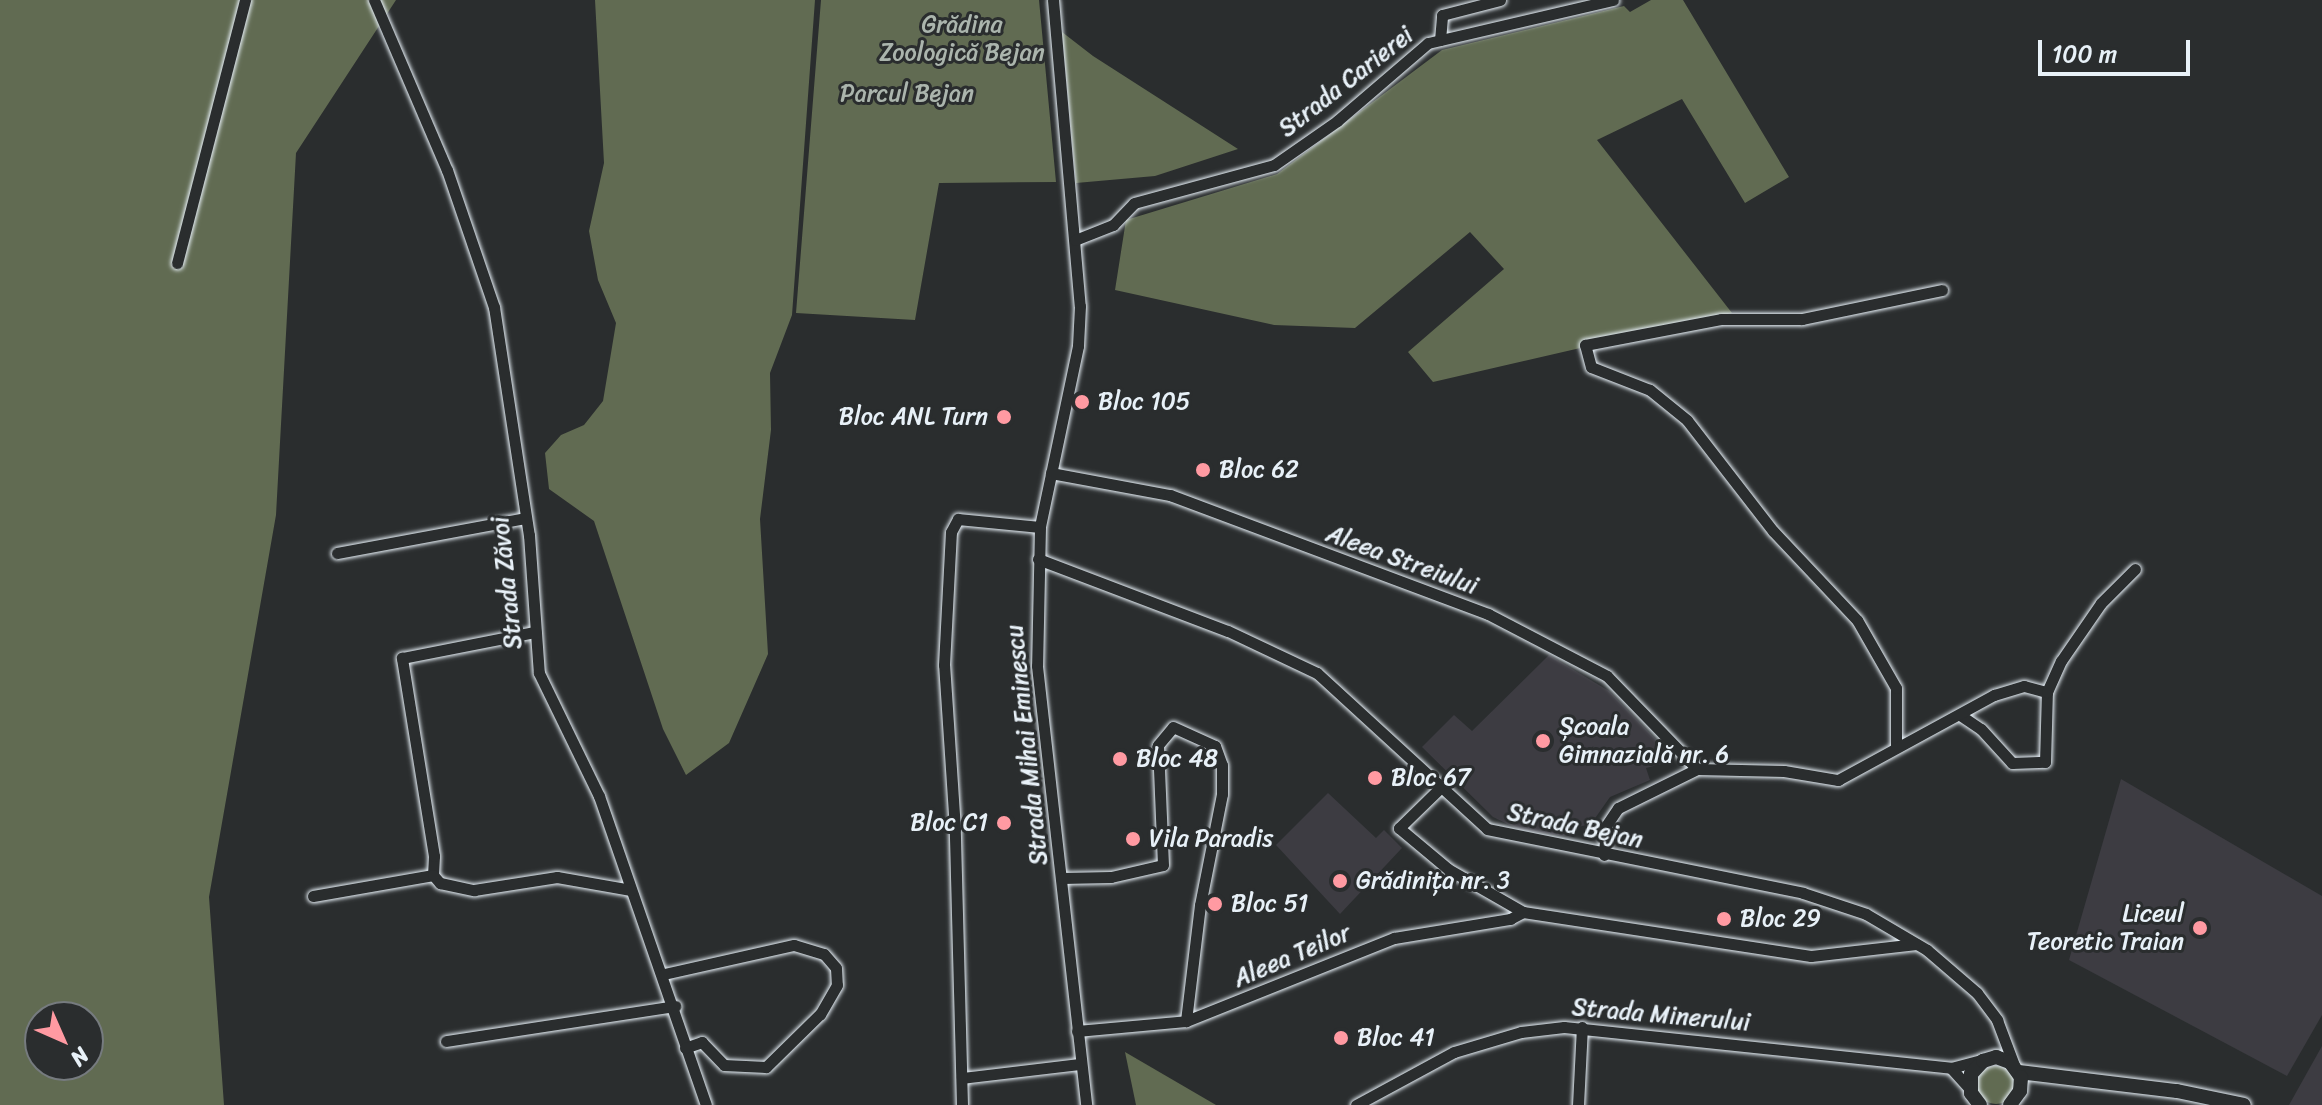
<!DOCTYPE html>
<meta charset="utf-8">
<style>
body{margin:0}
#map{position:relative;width:2322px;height:1105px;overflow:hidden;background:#2a2d2e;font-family:Sriracha,sans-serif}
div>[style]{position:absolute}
.built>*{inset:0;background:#3d3c42}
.green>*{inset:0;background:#616b52}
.round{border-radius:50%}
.roads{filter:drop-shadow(0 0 2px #e8f1f8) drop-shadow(0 0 2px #e8f1f8)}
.minor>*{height:11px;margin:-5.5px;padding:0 5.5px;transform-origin:5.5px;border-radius:5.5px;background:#2a2d2e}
.major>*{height:14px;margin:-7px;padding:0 7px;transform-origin:7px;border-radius:7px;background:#2a2d2e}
.dots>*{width:22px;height:22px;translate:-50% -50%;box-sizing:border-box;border:4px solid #2a2d2e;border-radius:50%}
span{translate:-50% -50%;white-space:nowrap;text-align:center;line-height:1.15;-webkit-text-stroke:6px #2a2d2e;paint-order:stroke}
.park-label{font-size:24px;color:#abb5ad}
.street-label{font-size:24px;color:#e8f1f8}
.poi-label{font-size:24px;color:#e8f1f8}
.left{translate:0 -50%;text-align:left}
.right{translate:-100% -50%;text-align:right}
.north{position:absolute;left:24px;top:1001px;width:80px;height:80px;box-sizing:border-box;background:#2a2d2e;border:2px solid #767b7f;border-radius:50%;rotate:135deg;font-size:22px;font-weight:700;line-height:32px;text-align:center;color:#e8f1f8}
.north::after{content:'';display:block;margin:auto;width:28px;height:36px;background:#ff9aa2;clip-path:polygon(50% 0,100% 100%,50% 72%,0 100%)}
.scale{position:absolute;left:2038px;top:40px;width:152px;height:36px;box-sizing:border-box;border:4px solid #e8f1f8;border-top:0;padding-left:10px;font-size:24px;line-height:28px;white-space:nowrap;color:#e8f1f8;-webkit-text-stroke:6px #2a2d2e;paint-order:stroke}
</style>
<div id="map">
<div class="built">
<i style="clip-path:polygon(1549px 655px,1609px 691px,1669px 753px,1669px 762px,1646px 768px,1650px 780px,1610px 797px,1591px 824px,1578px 827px,1573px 837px,1520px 830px,1493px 817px,1422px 747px,1454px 715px,1472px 731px)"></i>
<i style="clip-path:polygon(2121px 779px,2322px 896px,2322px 1015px,2287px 1076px,2069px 960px)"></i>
<i style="clip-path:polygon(1328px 793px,1376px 838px,1384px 830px,1402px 848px,1340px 914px,1276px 845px)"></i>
<i style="clip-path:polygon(2322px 1046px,2322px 1105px,2289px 1105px)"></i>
</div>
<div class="green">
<i style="clip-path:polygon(evenodd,0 0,396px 0,296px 153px,276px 515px,209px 897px,224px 1105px,0 1105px,0 0,40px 1017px,88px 1017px,88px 1065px,40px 1065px,40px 1017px)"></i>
<i style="clip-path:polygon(595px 0,815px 0,792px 315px,770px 373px,771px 430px,760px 519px,768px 654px,729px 743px,686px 775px,663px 729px,594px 521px,549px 489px,545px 453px,561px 435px,584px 425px,603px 401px,616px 323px,598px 280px,589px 231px,604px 163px)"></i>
<i style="clip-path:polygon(821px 0,1039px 0,1056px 182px,939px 183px,915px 320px,796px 313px)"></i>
<i style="clip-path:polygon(1651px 0,1683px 0,1789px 177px,1745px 203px,1682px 99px,1597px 140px,1732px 313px,1433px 382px,1408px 352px,1504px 269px,1470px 232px,1355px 328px,1274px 325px,1115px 290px,1126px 220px,1277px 174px,1442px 50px,1624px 6px,1630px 12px)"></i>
<i style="clip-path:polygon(1062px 32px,1093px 56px,1238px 149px,1155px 176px,1076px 183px)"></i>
<i style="clip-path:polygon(1125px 1052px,1216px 1105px,1136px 1105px)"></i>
<i class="round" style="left:1977px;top:1066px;width:38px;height:38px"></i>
</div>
<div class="roads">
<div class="minor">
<i style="left:374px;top:0;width:185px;rotate:66.8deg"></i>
<i style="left:447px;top:170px;width:145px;rotate:71.1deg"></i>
<i style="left:494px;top:307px;width:231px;rotate:81.3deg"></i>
<i style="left:529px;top:535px;width:138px;rotate:85.9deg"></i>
<i style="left:539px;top:673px;width:137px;rotate:64deg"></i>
<i style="left:599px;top:796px;width:327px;rotate:70.9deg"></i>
<i style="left:1053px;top:0;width:307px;rotate:85deg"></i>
<i style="left:1080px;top:306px;width:40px;rotate:92.9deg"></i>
<i style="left:1078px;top:346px;width:185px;rotate:101.9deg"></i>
<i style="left:1040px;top:527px;width:139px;rotate:91.2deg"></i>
<i style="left:1037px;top:666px;width:442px;rotate:83.6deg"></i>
<i style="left:1440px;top:40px;width:25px;rotate:-85deg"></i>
<i style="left:1442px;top:15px;width:60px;rotate:-14.5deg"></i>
<i style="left:1075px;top:240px;width:41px;rotate:-21.5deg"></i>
<i style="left:1113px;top:225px;width:30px;rotate:-46deg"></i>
<i style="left:1134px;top:203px;width:145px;rotate:-15.2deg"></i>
<i style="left:1274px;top:165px;width:77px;rotate:-34.9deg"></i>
<i style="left:1337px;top:121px;width:120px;rotate:-40.6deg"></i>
<i style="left:1428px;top:43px;width:190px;rotate:-13.1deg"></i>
<i style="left:177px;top:263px;width:272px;rotate:-75.5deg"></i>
<i style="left:1051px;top:473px;width:121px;rotate:10.5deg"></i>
<i style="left:1170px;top:495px;width:340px;rotate:20.5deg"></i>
<i style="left:1488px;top:614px;width:134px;rotate:27.5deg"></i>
<i style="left:1607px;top:676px;width:129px;rotate:45.9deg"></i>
<i style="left:1697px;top:769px;width:88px;rotate:153.7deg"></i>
<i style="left:1618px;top:808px;width:22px;rotate:124deg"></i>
<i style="left:1606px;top:826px;width:29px;rotate:94deg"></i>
<i style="left:337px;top:553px;width:191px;rotate:-10.5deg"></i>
<i style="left:1038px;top:559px;width:203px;rotate:20.8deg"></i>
<i style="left:1228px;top:631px;width:98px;rotate:25.3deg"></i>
<i style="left:1317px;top:673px;width:231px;rotate:42.5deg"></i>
<i style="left:1487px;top:829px;width:322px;rotate:11.4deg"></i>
<i style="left:1803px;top:893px;width:66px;rotate:18.4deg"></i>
<i style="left:1866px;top:914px;width:71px;rotate:30.5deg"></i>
<i style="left:1927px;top:950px;width:66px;rotate:40.7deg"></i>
<i style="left:1977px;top:993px;width:34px;rotate:53deg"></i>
<i style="left:1997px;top:1020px;width:48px;rotate:69.3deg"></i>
<i style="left:1960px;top:715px;width:25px;rotate:34deg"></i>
<i style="left:1981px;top:729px;width:46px;rotate:47.6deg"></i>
<i style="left:2012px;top:763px;width:33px;rotate:-2deg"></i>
<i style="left:2045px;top:762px;width:70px;rotate:-88.4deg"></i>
<i style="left:1896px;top:746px;width:58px;rotate:-90deg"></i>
<i style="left:1896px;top:688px;width:78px;rotate:-119.8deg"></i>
<i style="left:1857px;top:620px;width:122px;rotate:-133.3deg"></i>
<i style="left:1773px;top:531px;width:140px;rotate:-127.8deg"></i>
<i style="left:1687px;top:420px;width:48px;rotate:-141deg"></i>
<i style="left:1650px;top:390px;width:63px;rotate:-158.7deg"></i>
<i style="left:1591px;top:367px;width:23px;rotate:-105deg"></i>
<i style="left:1585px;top:345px;width:138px;rotate:-10.8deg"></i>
<i style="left:1721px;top:319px;width:81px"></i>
<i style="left:1802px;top:319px;width:143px;rotate:-11.7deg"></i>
<i style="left:1697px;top:769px;width:87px;rotate:1.3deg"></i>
<i style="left:1784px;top:771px;width:55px;rotate:9.5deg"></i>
<i style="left:1838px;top:780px;width:178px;rotate:-28.6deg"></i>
<i style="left:1994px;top:695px;width:31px;rotate:-17deg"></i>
<i style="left:2024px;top:686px;width:24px;rotate:15deg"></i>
<i style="left:2047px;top:692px;width:34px;rotate:-66deg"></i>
<i style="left:2061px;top:661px;width:70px;rotate:-55.4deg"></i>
<i style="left:2101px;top:603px;width:48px;rotate:-45deg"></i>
<i style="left:1439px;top:789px;width:56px;rotate:135.7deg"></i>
<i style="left:1399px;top:828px;width:64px;rotate:39.9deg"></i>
<i style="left:1448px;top:869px;width:86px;rotate:29.8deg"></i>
<i style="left:1523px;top:912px;width:291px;rotate:8.7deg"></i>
<i style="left:1811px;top:956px;width:106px;rotate:-6.5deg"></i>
<i style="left:433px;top:875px;width:19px;rotate:-87deg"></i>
<i style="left:434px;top:856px;width:201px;rotate:-99.2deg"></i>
<i style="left:402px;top:658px;width:136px;rotate:-11.1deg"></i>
<i style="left:1062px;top:878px;width:49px;rotate:-1.2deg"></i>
<i style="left:1111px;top:877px;width:53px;rotate:-13deg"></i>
<i style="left:1163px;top:865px;width:120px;rotate:-92.4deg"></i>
<i style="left:1158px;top:745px;width:23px;rotate:-50deg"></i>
<i style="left:1173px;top:727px;width:46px;rotate:24.3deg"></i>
<i style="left:1215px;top:746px;width:20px;rotate:70deg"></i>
<i style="left:1222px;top:765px;width:29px;rotate:90deg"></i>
<i style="left:1222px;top:794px;width:113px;rotate:101.2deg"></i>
<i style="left:1200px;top:905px;width:117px;rotate:96.9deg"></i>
<i style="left:313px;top:896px;width:122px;rotate:-9.9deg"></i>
<i style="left:433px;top:875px;width:11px;rotate:49deg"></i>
<i style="left:440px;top:883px;width:35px;rotate:12deg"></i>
<i style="left:474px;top:890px;width:84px;rotate:-8.9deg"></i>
<i style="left:557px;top:877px;width:75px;rotate:10deg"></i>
<i style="left:664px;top:974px;width:133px;rotate:-12.6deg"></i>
<i style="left:794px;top:945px;width:31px;rotate:17deg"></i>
<i style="left:824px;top:954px;width:18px;rotate:49deg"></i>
<i style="left:836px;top:968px;width:17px;rotate:87deg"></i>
<i style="left:837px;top:985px;width:34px;rotate:120deg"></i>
<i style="left:820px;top:1014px;width:76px;rotate:135.5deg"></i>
<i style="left:766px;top:1067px;width:42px;rotate:-177.3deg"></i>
<i style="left:724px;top:1065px;width:32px;rotate:-134deg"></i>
<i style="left:702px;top:1042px;width:18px;rotate:161deg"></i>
<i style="left:1077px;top:1031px;width:109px;rotate:-5.2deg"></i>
<i style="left:1186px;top:1021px;width:224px;rotate:-21.8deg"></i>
<i style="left:1394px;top:938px;width:118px;rotate:-9.3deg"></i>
<i style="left:1510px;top:919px;width:15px;rotate:-28deg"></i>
<i style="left:446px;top:1041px;width:232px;rotate:-8.7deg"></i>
<i style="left:1951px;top:1068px;width:35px;rotate:-15deg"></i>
<i style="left:962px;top:1078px;width:119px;rotate:-6.8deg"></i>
<i style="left:962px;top:1105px;width:276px;rotate:-91.5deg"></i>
<i style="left:955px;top:829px;width:164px;rotate:-93.8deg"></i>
<i style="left:944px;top:665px;width:133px;rotate:-87deg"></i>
<i style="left:951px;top:532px;width:15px;rotate:-62deg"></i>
<i style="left:958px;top:519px;width:82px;rotate:5.6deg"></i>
<i style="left:1356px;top:1105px;width:111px;rotate:-28.4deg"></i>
<i style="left:1454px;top:1052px;width:70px;rotate:-16.6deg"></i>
<i style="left:1521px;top:1032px;width:43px;rotate:-6.6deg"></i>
<i style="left:1564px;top:1027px;width:389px;rotate:6deg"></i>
<i style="left:1951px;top:1068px;width:27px;rotate:48deg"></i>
<i style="left:1578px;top:1105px;width:78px;rotate:-87.1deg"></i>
</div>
<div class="major">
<i style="left:2019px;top:1072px;width:159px;rotate:6.9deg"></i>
<i style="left:2177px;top:1091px;width:68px;rotate:11.8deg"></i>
<i style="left:1980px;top:1105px;width:15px;rotate:-127deg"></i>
<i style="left:1971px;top:1093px;width:19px;rotate:-90deg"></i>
<i style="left:1971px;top:1074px;width:18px;rotate:-47deg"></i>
<i style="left:1983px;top:1061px;width:14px;rotate:-17deg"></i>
<i style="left:1996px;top:1057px;width:15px;rotate:20deg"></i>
<i style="left:2010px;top:1062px;width:19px;rotate:54deg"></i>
<i style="left:2021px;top:1077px;width:14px;rotate:94deg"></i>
<i style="left:2020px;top:1091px;width:17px;rotate:126deg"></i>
</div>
</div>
<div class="dots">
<i style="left:1082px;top:402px;background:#ff9aa2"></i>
<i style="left:1004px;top:417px;background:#ff9aa2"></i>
<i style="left:1203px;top:470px;background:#ff9aa2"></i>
<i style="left:1543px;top:741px;background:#ff9aa2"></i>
<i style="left:1120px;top:759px;background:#ff9aa2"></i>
<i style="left:1375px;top:778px;background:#ff9aa2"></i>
<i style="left:1004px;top:823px;background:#ff9aa2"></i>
<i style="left:1133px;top:839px;background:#ff9aa2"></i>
<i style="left:1340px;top:881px;background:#ff9aa2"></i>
<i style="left:1215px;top:904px;background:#ff9aa2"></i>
<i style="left:1724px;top:919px;background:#ff9aa2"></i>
<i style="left:2200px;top:928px;background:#ff9aa2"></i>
<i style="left:1341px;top:1038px;background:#ff9aa2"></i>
</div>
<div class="park-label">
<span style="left:962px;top:39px">Grădina<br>Zoologică Bejan</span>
<span style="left:907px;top:94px">Parcul Bejan</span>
</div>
<div class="street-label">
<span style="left:1346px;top:82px;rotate:-38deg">Strada Carierei</span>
<span style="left:1402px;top:560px;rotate:20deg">Aleea Streiului</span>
<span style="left:507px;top:583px;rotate:-96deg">Strada Zăvoi</span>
<span style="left:1027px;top:745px;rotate:-96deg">Strada Mihai Eminescu</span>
<span style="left:1575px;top:826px;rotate:12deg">Strada Bejan</span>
<span style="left:1292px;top:956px;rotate:-23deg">Aleea Teilor</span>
<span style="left:1661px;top:1015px;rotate:5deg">Strada Minerului</span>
</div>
<div class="poi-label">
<span class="left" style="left:1098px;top:402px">Bloc 105</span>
<span class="right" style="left:988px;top:417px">Bloc ANL Turn</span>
<span class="left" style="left:1219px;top:470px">Bloc 62</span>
<span class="left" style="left:1559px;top:741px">Școala<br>Gimnazială nr. 6</span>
<span class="left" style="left:1136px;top:759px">Bloc 48</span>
<span class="left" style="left:1391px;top:778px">Bloc 67</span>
<span class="right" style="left:988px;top:823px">Bloc C1</span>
<span class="left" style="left:1149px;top:839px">Vila Paradis</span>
<span class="left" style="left:1356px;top:881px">Grădinița nr. 3</span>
<span class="left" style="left:1231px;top:904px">Bloc 51</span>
<span class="right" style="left:2184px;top:928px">Liceul<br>Teoretic Traian</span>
<span class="left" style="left:1740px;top:919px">Bloc 29</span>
<span class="left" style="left:1357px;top:1038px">Bloc 41</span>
</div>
<div class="north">N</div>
<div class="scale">100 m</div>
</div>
